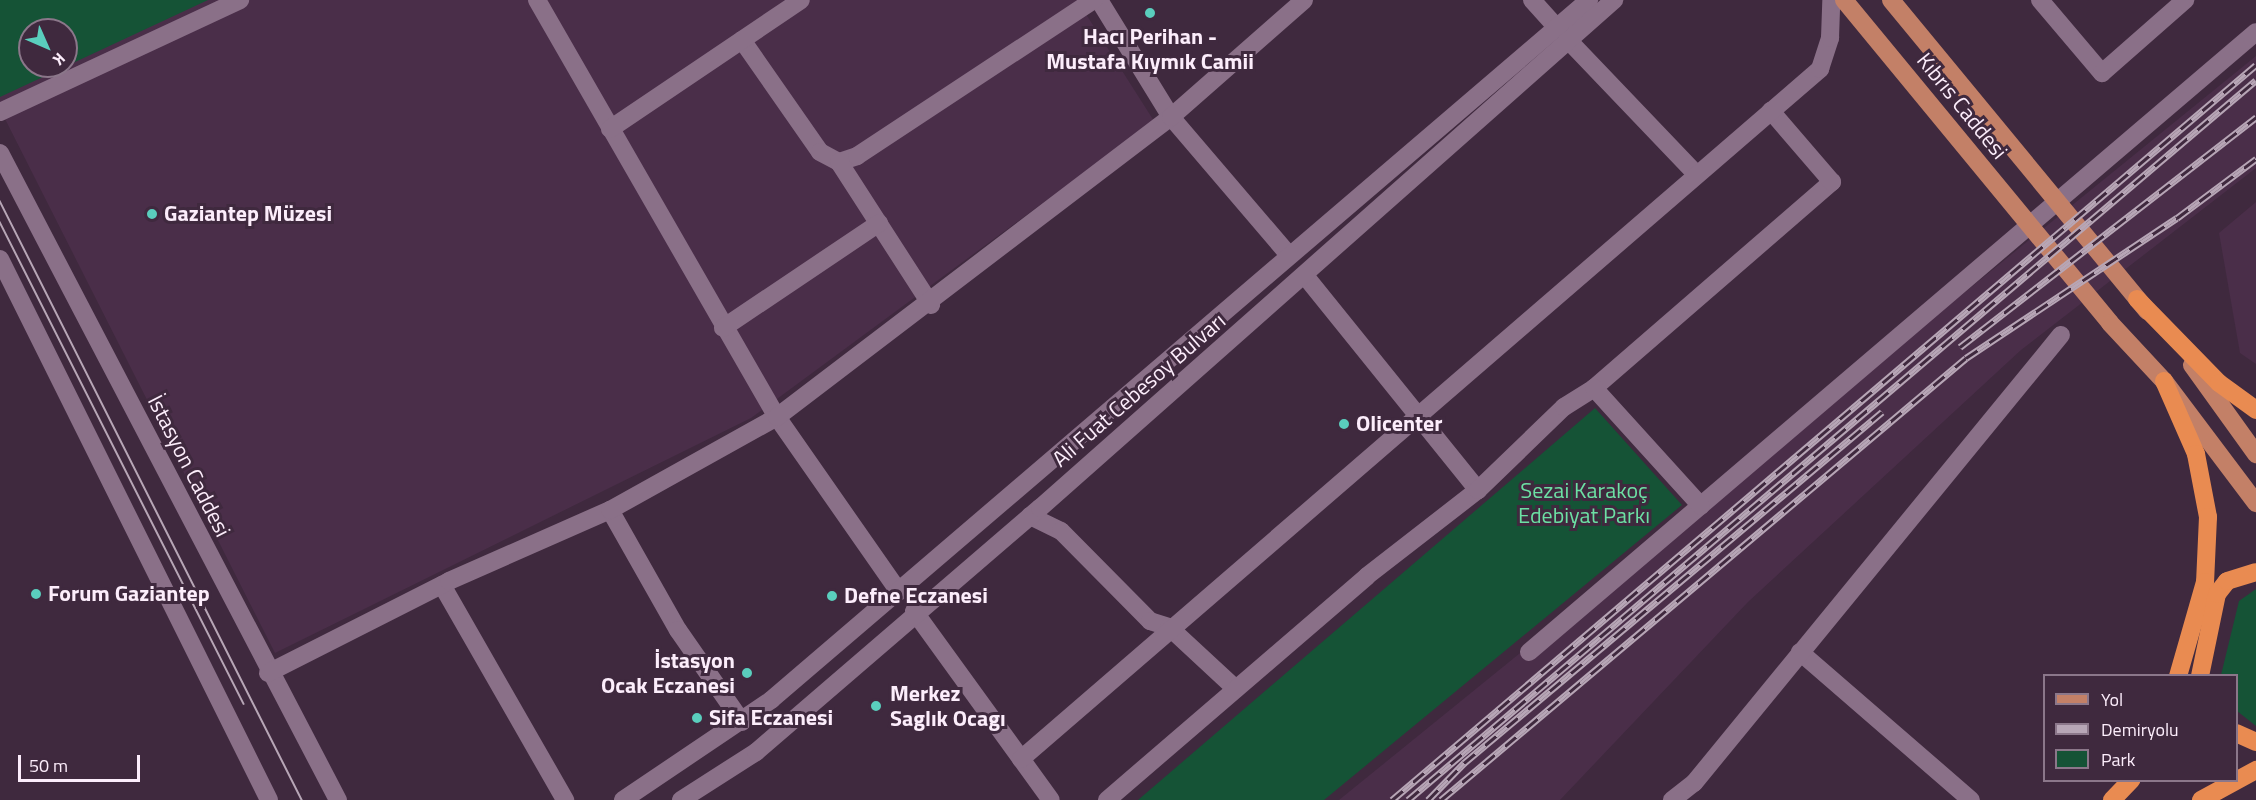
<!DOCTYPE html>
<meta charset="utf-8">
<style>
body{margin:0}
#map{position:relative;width:2256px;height:800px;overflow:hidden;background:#3f293e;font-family:"Titillium Web",sans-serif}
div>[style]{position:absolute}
.built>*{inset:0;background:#4a2e49}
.green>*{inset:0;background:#155336}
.minor>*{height:18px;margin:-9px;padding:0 9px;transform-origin:9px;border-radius:9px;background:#8a7088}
.major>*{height:18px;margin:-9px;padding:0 9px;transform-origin:9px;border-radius:9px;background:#c38067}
.highway>*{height:18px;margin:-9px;padding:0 9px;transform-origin:9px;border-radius:9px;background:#e98b51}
.tram>*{height:1.5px;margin:-0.75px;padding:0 0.75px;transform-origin:0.75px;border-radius:0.75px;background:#b7a6b6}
.rail>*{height:7px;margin-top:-3.5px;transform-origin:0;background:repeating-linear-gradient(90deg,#3f293e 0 14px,#b7a6b6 0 28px);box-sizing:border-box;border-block:2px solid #b7a6b6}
.dots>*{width:16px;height:16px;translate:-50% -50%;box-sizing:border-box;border:3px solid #3f293e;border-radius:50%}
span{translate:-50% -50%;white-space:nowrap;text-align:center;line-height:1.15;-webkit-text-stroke:6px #3f293e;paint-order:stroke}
.poi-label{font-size:22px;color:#fcedfb;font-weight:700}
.left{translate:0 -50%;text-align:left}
.right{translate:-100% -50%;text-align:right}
.street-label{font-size:22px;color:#fcedfb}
.park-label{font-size:22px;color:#6ce0a4}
.legend{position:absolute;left:2043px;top:674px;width:195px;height:108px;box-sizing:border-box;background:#3f293e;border:2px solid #8b778a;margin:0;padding:8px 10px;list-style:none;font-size:18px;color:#fcedfb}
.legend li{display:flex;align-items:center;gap:12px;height:30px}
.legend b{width:30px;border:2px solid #8b778a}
.north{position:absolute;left:18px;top:18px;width:60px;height:60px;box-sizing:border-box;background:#3f293e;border:2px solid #8b778a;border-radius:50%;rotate:135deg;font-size:16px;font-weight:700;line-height:24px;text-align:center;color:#fcedfb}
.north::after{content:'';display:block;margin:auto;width:21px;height:27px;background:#5acebd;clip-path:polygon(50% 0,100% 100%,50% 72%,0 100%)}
.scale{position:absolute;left:18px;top:755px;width:122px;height:27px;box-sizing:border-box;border:3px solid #fcedfb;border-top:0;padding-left:8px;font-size:18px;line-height:21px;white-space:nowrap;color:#fcedfb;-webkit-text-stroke:4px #3f293e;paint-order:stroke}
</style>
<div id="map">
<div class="built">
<i style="clip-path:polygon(evenodd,0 0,1077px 0,1154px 121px,751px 418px,275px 653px,0 109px,0 0,30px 30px,66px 30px,66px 66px,30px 66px,30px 30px)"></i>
<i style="clip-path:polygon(2256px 56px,2256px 168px,2021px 350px,1748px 602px,1560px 800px,1339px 800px)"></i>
<i style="clip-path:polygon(2256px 202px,2256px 364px,2240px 353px,2219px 233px)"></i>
</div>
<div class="green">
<i style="clip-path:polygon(evenodd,0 0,208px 0,0 97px,0 0,30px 30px,66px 30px,66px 66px,30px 66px,30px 30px)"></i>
<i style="clip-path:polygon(1595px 408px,1682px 505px,1324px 800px,1138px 800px)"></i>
<i style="clip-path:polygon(2256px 589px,2256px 726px,2237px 711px,2236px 676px,2221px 675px,2239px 601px)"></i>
</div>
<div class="minor">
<i style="left:537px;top:0;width:481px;rotate:60.1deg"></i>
<i style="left:777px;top:417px;width:213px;rotate:55.1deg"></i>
<i style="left:1099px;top:0;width:137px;rotate:58.4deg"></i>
<i style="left:1171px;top:117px;width:182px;rotate:49.5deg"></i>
<i style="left:1532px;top:0;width:38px;rotate:48deg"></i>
<i style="left:2040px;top:0;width:96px;rotate:49.7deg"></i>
<i style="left:2102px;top:73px;width:111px;rotate:-41.3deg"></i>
<i style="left:742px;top:40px;width:136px;rotate:55.1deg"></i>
<i style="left:820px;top:152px;width:21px;rotate:28deg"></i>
<i style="left:839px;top:162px;width:19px;rotate:-18deg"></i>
<i style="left:857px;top:156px;width:284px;rotate:-33.4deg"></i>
<i style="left:1569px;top:41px;width:185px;rotate:46.3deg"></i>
<i style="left:0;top:112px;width:265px;rotate:-25deg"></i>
<i style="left:610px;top:129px;width:230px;rotate:-34deg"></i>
<i style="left:0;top:153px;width:730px;rotate:62.42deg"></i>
<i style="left:839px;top:162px;width:170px;rotate:57.2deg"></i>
<i style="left:0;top:259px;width:604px;rotate:63.56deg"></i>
<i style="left:1306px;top:277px;width:274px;rotate:51.1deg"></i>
<i style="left:723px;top:328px;width:188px;rotate:-33.9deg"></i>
<i style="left:1594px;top:388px;width:315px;rotate:-40.9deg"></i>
<i style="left:1832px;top:182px;width:94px;rotate:-130.7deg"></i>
<i style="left:610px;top:510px;width:138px;rotate:60.5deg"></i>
<i style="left:678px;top:630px;width:112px;rotate:55.2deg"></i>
<i style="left:1030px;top:516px;width:34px;rotate:26deg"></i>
<i style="left:1061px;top:531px;width:127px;rotate:45.3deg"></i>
<i style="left:1150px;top:621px;width:20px;rotate:18deg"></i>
<i style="left:1169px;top:627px;width:91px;rotate:42.8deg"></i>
<i style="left:442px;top:585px;width:248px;rotate:60.2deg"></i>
<i style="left:914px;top:611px;width:233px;rotate:54.1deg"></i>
<i style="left:1529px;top:652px;width:955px;rotate:-40.46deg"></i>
<i style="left:1800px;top:652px;width:226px;rotate:40.9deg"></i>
<i style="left:268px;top:673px;width:203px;rotate:-26.9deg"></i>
<i style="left:449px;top:581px;width:176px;rotate:-23.8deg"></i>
<i style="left:610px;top:510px;width:191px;rotate:-29.1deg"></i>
<i style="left:777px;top:417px;width:495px;rotate:-37.3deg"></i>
<i style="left:1171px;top:117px;width:177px;rotate:-41.3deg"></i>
<i style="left:1021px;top:759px;width:1056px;rotate:-40.81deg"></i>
<i style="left:1820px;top:69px;width:33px;rotate:-72deg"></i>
<i style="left:1830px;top:38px;width:38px;rotate:-88deg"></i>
<i style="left:623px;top:800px;width:179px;rotate:-34deg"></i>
<i style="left:771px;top:700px;width:1077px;rotate:-40.56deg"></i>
<i style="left:681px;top:800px;width:89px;rotate:-32.6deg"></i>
<i style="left:756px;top:752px;width:374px;rotate:-40.7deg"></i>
<i style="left:1040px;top:508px;width:767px;rotate:-41.51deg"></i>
<i style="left:1107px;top:800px;width:343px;rotate:-40.7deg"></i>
<i style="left:1367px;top:576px;width:140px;rotate:-37.8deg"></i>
<i style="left:1478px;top:490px;width:120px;rotate:-44deg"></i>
<i style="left:1564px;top:407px;width:36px;rotate:-32deg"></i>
<i style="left:1594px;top:388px;width:159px;rotate:47.8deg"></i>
<i style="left:1672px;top:800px;width:28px;rotate:-38deg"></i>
<i style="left:1694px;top:783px;width:579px;rotate:-50.68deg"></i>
</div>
<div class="major">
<i style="left:1844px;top:0;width:418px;rotate:50.5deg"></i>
<i style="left:2110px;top:323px;width:79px;rotate:47deg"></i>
<i style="left:2164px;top:381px;width:153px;rotate:53deg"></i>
<i style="left:1891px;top:0;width:403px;rotate:50.5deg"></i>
<i style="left:2192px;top:365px;width:110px;rotate:54.3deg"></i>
</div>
<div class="highway">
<i style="left:2137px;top:299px;width:117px;rotate:45.7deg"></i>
<i style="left:2219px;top:383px;width:46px;rotate:36.1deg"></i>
<i style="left:2164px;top:381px;width:80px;rotate:66.3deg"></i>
<i style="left:2196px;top:454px;width:64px;rotate:79.2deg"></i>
<i style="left:2208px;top:517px;width:65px;rotate:92.6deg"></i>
<i style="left:2205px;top:582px;width:98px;rotate:106deg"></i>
<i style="left:2200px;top:676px;width:84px;rotate:-78.3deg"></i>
<i style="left:2217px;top:594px;width:16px;rotate:-52deg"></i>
<i style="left:2227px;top:581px;width:30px;rotate:-17deg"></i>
<i style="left:2236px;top:733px;width:22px;rotate:24deg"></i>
<i style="left:2112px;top:800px;width:28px;rotate:-46deg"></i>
<i style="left:2201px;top:800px;width:63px;rotate:-28.6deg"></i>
</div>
<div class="tram">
<i style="left:0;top:201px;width:671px;rotate:63.24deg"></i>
<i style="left:0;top:222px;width:540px;rotate:63.15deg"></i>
</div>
<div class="rail">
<i style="left:1960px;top:347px;width:375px;rotate:-37.8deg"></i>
<i style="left:1392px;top:800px;width:1134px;rotate:-40.39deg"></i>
<i style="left:1408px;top:800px;width:1112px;rotate:-40.33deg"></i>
<i style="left:1428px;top:800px;width:52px;rotate:-45.8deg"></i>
<i style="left:1464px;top:763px;width:546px;rotate:-40.02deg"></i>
<i style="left:1441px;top:800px;width:686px;rotate:-40.09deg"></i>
<i style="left:1966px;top:358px;width:253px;rotate:-33.6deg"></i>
<i style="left:2177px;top:218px;width:99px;rotate:-36.8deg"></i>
</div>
<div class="dots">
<i style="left:1150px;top:13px;background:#5acebd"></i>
<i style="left:152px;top:214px;background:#5acebd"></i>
<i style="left:1344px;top:424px;background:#5acebd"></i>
<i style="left:36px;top:594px;background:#5acebd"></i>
<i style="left:832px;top:596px;background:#5acebd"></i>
<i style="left:747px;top:673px;background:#5acebd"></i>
<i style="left:876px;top:706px;background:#5acebd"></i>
<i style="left:697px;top:718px;background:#5acebd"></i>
</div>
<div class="poi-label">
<span style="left:1150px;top:49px">Hacı Perihan -<br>Mustafa Kıymık Camii</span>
<span class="left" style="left:164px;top:214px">Gaziantep Müzesi</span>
<span class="left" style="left:1356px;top:424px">Olicenter</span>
<span class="left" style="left:48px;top:594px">Forum Gaziantep</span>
<span class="left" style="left:844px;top:596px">Defne Eczanesi</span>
<span class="right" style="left:735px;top:673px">İstasyon<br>Ocak Eczanesi</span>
<span class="left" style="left:890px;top:706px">Merkez<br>Saglık Ocagı</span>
<span class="left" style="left:709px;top:718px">Sifa Eczanesi</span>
</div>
<div class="street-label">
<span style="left:1962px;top:106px;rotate:51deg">Kıbrıs Caddesi</span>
<span style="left:1139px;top:390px;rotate:-41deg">Ali Fuat Cebesoy Bulvarı</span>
<span style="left:189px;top:466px;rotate:63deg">İstasyon Caddesi</span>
</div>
<div class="park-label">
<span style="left:1584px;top:503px">Sezai Karakoç<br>Edebiyat Parkı</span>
</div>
<ul class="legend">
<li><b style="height:8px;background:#c38067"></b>Yol</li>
<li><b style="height:8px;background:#b7a6b6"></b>Demiryolu</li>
<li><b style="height:16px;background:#155336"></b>Park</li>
</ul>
<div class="north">K</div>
<div class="scale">50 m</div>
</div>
